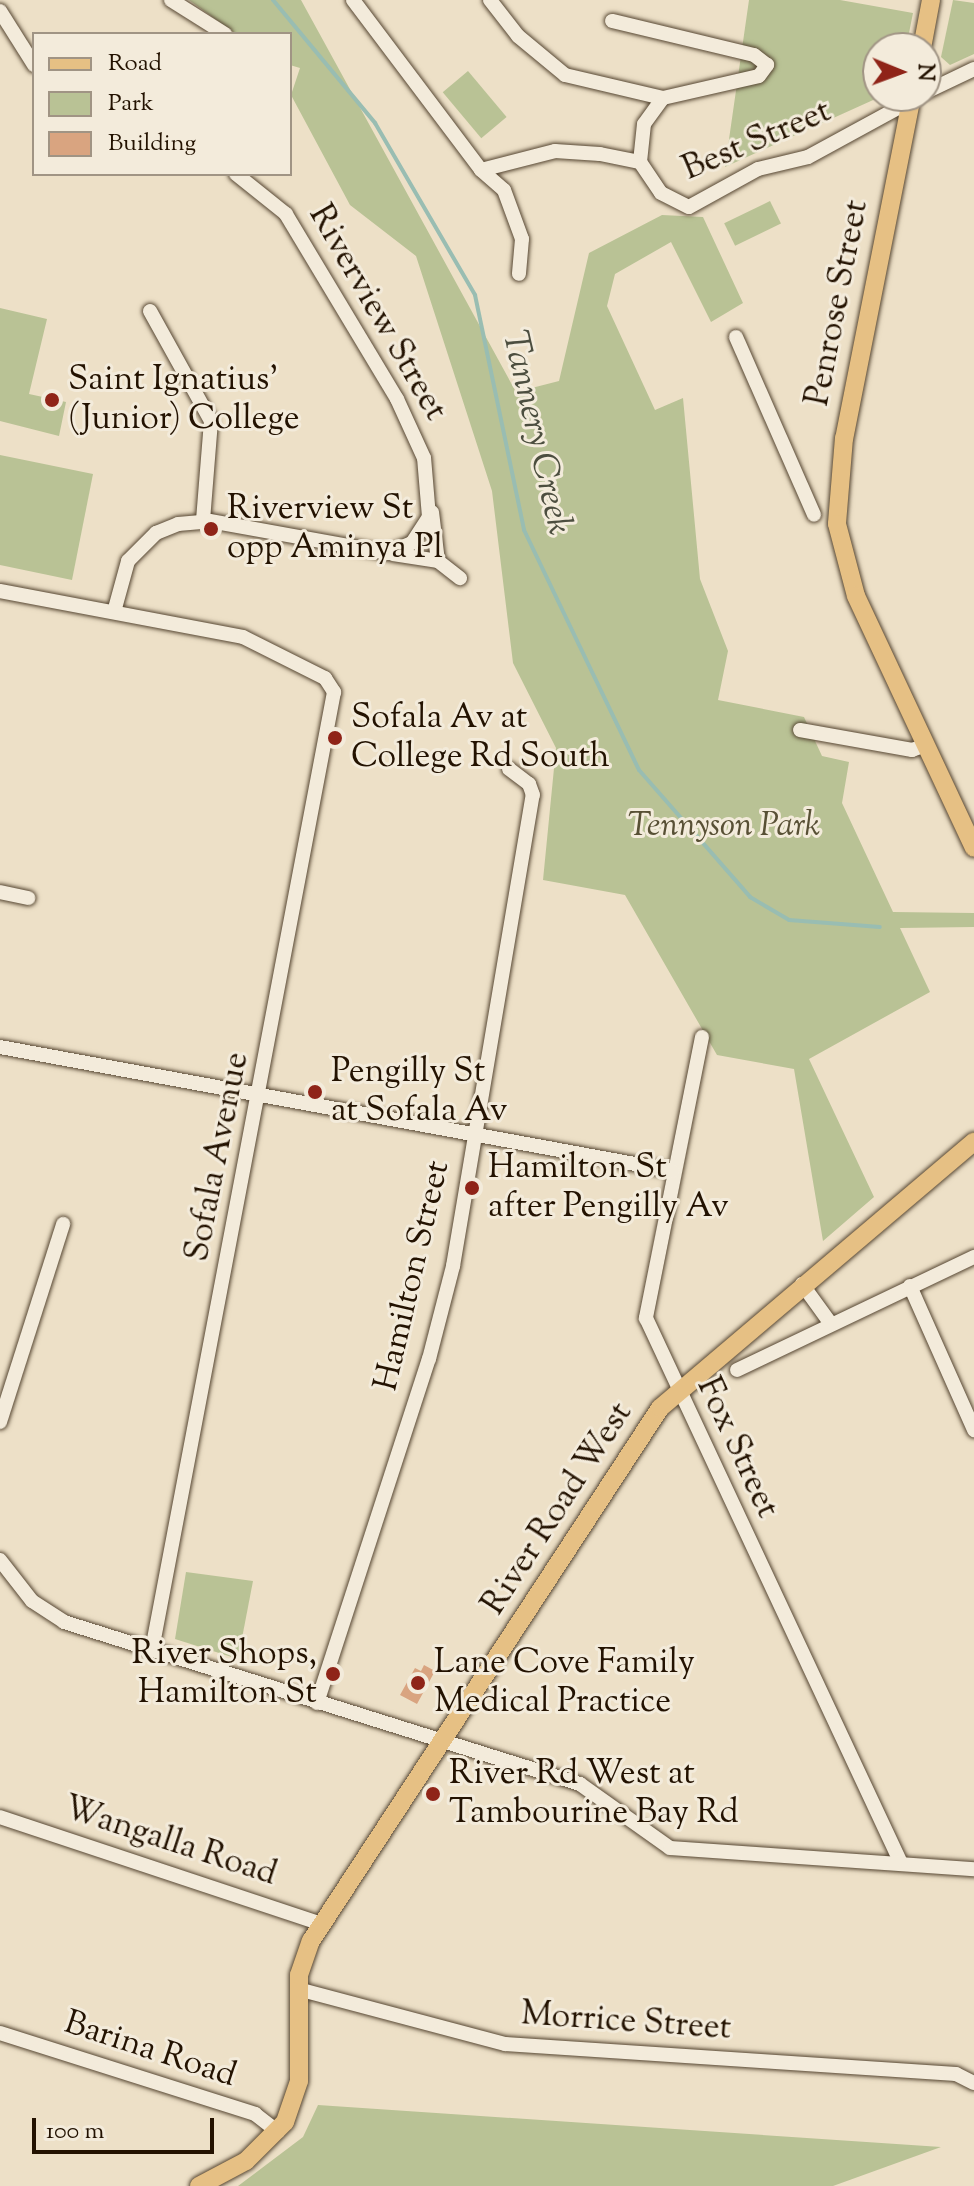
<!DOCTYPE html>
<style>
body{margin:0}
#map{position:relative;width:974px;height:2186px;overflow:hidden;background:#ede0c7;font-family:"Sorts Mill Goudy",serif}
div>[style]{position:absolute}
.green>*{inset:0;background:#b9c295;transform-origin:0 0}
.stream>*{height:4px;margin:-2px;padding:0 2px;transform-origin:2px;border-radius:2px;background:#99bdb2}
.building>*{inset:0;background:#d9a480}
.roads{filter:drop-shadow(0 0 2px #564632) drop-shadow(0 0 2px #564632)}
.minor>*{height:14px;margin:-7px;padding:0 7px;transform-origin:7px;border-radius:7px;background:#f3ebdb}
.major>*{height:18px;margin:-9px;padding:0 9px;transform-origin:9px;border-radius:9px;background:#e6c084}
.dots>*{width:22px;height:22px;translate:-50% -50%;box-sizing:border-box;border:4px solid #f3ebdb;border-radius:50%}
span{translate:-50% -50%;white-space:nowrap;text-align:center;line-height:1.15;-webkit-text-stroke:6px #f3ebdb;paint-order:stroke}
.street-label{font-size:34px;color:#231201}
.poi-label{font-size:34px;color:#231201}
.left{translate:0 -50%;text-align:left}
.right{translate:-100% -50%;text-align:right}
.park-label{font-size:34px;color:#585035;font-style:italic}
.water-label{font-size:36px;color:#4c4e3f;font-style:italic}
.legend{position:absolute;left:32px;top:32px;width:260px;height:144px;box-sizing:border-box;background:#f3ebdb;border:2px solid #a09484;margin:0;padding:10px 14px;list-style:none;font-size:24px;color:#231201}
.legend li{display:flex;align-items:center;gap:16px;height:40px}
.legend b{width:40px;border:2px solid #a09484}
.north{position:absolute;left:862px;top:32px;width:80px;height:80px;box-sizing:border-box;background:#f3ebdb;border:2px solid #a09484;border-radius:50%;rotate:91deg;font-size:22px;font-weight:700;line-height:32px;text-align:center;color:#231201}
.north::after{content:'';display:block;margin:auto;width:28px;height:36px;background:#8f2418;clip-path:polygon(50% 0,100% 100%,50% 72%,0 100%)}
.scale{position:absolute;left:32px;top:2118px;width:182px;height:36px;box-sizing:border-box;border:4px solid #231201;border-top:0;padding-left:10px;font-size:24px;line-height:28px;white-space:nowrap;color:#231201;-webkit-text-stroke:6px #f3ebdb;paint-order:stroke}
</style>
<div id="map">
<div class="green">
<i style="clip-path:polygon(189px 0,301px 0,516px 392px,559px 381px,589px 253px,662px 215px,703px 217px,743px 303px,711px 322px,671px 242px,615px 274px,607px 306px,655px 410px,683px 398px,700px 579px,728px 651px,718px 700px,804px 717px,822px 756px,849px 762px,842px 803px,893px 912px,974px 913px,974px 927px,900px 928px,930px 992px,809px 1059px,874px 1197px,823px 1241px,794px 1069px,717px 1055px,625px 895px,543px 880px,556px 748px,513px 663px,492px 491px,416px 256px,350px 205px,291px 95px,300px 68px,290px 65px,290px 34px,236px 34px)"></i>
<i style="clip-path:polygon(749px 0,840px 0,913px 13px,906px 48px,878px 48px,882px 96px,725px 167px)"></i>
<i style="clip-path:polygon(953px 0,974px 3px,974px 54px,950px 65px,941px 57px)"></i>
<i style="left:468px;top:71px;width:60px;height:33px;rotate:50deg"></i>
<i style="left:770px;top:201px;width:25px;height:51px;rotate:64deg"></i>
<i style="clip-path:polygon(0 308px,47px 319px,29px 394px,66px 402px,59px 436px,0 421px)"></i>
<i style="clip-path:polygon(0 455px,93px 474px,72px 580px,0 565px)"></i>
<i style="clip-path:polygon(186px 1572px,253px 1581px,238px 1659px,175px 1639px)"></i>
<i style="clip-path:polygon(318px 2105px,941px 2147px,833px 2186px,238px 2186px,303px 2137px)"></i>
</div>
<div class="stream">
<i style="left:273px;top:0;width:160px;rotate:50.3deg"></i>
<i style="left:375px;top:123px;width:199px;rotate:59.8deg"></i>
<i style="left:475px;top:295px;width:240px;rotate:78.2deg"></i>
<i style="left:524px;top:530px;width:266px;rotate:64.4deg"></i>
<i style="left:639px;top:770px;width:169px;rotate:48.8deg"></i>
<i style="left:750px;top:897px;width:45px;rotate:30.5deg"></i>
<i style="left:789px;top:920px;width:91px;rotate:4.4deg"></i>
</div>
<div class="building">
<i style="clip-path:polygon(424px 1665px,435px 1671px,417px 1704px,400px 1695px,415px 1668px,421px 1671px)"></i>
</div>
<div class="roads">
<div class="minor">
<i style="left:171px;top:0;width:64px;rotate:32.2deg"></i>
<i style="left:353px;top:0;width:213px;rotate:53deg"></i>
<i style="left:481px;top:170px;width:30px;rotate:41deg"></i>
<i style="left:504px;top:190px;width:52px;rotate:69.8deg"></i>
<i style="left:522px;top:239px;width:35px;rotate:95deg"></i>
<i style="left:490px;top:0;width:46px;rotate:52.1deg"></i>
<i style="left:518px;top:36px;width:61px;rotate:39.7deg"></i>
<i style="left:565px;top:75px;width:101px;rotate:13.2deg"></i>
<i style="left:663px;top:98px;width:98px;rotate:-12.9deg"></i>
<i style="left:759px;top:76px;width:14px;rotate:-54deg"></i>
<i style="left:767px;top:65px;width:16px;rotate:-142deg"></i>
<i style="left:754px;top:55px;width:146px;rotate:-166.5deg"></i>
<i style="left:0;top:11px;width:64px;rotate:57.8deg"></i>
<i style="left:926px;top:92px;width:53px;rotate:-25.6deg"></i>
<i style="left:640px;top:162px;width:38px;rotate:-84deg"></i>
<i style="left:644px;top:124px;width:32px;rotate:-54deg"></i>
<i style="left:481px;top:170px;width:76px;rotate:-14.4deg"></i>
<i style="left:555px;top:151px;width:45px;rotate:3.8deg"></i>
<i style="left:600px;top:154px;width:41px;rotate:11.3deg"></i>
<i style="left:640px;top:162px;width:37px;rotate:56deg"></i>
<i style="left:661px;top:193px;width:31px;rotate:27deg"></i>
<i style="left:689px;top:207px;width:79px;rotate:-28.8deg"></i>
<i style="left:758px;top:169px;width:51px;rotate:-13.5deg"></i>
<i style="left:808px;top:157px;width:123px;rotate:-28.6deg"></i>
<i style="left:150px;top:311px;width:126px;rotate:61deg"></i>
<i style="left:211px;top:421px;width:100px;rotate:94.6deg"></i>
<i style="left:736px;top:337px;width:194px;rotate:66.3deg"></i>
<i style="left:393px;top:554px;width:46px;rotate:8.8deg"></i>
<i style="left:438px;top:561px;width:49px;rotate:-97deg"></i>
<i style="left:438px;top:561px;width:28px;rotate:38deg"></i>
<i style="left:0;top:591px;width:247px;rotate:10.7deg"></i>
<i style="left:243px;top:637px;width:92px;rotate:26.6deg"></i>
<i style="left:325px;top:678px;width:17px;rotate:57deg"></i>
<i style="left:334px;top:692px;width:975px;rotate:100.76deg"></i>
<i style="left:114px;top:612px;width:53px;rotate:-74.6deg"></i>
<i style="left:128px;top:561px;width:40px;rotate:-45deg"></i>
<i style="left:156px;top:533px;width:24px;rotate:-22deg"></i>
<i style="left:178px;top:524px;width:32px;rotate:-5deg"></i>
<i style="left:210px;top:521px;width:181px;rotate:10.2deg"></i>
<i style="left:388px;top:553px;width:26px;rotate:-23deg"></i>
<i style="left:412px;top:543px;width:31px;rotate:-57deg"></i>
<i style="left:429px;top:517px;width:59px;rotate:-94.8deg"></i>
<i style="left:424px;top:458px;width:65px;rotate:-114.6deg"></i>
<i style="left:397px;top:399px;width:216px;rotate:-121deg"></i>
<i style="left:286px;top:214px;width:64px;rotate:-141.3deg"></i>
<i style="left:800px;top:730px;width:114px;rotate:10.1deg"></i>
<i style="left:912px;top:750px;width:15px;rotate:-20deg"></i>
<i style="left:0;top:892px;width:29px;rotate:12deg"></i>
<i style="left:702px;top:1037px;width:287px;rotate:101.3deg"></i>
<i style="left:646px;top:1318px;width:599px;rotate:64.93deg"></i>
<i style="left:0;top:1047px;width:684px;rotate:10.44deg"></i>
<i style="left:802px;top:1284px;width:49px;rotate:54.1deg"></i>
<i style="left:910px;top:1286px;width:158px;rotate:66deg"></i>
<i style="left:737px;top:1370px;width:263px;rotate:-25.5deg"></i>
<i style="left:0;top:1422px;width:208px;rotate:-72.3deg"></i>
<i style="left:0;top:1560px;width:52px;rotate:52deg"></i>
<i style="left:32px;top:1601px;width:38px;rotate:33deg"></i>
<i style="left:64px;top:1622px;width:541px;rotate:17.43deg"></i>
<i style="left:580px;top:1784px;width:110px;rotate:35.4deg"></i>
<i style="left:670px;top:1848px;width:305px;rotate:4deg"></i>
<i style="left:317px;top:1703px;width:362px;rotate:-72deg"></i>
<i style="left:429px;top:1359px;width:96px;rotate:-75.5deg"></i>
<i style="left:453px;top:1266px;width:478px;rotate:-80.4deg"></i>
<i style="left:533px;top:795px;width:12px;rotate:-110deg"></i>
<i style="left:529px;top:784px;width:25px;rotate:-143deg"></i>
<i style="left:0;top:1817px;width:338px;rotate:18.4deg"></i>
<i style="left:298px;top:1989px;width:214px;rotate:14.9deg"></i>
<i style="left:505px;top:2044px;width:452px;rotate:3.8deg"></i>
<i style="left:956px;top:2074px;width:20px;rotate:27deg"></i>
<i style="left:0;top:2033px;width:268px;rotate:17.6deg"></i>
<i style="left:255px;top:2114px;width:29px;rotate:38deg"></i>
</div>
<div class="major">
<i style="left:922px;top:48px;width:49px;rotate:-79.4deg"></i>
<i style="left:912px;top:96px;width:349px;rotate:101.2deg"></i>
<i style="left:844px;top:438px;width:86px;rotate:94.7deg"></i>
<i style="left:837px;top:524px;width:74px;rotate:75.2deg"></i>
<i style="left:856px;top:596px;width:278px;rotate:64.9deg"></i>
<i style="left:199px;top:2186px;width:53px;rotate:-28deg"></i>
<i style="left:246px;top:2161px;width:55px;rotate:-45deg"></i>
<i style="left:285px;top:2122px;width:43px;rotate:-71.1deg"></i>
<i style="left:299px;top:2081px;width:106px;rotate:-90deg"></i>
<i style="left:299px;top:1975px;width:36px;rotate:-71deg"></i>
<i style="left:311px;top:1941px;width:637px;rotate:-56.78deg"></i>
<i style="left:660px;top:1408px;width:412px;rotate:-40.3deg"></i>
</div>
</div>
<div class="dots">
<i style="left:52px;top:400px;background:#8f2418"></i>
<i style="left:211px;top:529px;background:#8f2418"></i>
<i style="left:335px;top:738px;background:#8f2418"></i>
<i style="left:315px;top:1092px;background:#8f2418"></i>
<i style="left:472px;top:1188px;background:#8f2418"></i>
<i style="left:333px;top:1674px;background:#8f2418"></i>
<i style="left:418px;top:1683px;background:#8f2418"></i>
<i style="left:433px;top:1794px;background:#8f2418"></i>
</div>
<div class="street-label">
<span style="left:757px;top:141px;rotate:-23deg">Best Street</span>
<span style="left:838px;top:303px;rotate:-79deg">Penrose Street</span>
<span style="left:377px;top:313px;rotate:60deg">Riverview Street</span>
<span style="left:218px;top:1157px;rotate:-79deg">Sofala Avenue</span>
<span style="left:413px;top:1276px;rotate:-77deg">Hamilton Street</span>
<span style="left:737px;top:1448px;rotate:65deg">Fox Street</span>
<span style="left:558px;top:1509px;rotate:-57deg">River Road West</span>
<span style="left:170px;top:1842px;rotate:18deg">Wangalla Road</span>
<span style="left:626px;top:2022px;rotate:4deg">Morrice Street</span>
<span style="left:150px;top:2050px;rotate:18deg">Barina Road</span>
</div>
<div class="poi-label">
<span class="left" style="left:68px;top:400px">Saint Ignatius'<br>(Junior) College</span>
<span class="left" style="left:227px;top:529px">Riverview St<br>opp Aminya Pl</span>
<span class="left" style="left:351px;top:738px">Sofala Av at<br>College Rd South</span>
<span class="left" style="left:331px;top:1092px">Pengilly St<br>at Sofala Av</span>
<span class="left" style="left:488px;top:1188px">Hamilton St<br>after Pengilly Av</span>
<span class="right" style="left:317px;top:1674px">River Shops,<br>Hamilton St</span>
<span class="left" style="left:434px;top:1683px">Lane Cove Family<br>Medical Practice</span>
<span class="left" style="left:449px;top:1794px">River Rd West at<br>Tambourine Bay Rd</span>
</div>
<div class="park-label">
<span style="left:724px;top:827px">Tennyson Park</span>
</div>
<div class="water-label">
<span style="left:535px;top:433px;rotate:77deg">Tannery Creek</span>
</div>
<ul class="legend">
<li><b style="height:10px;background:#e6c084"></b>Road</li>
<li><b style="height:22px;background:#b9c295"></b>Park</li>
<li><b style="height:22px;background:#d9a480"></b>Building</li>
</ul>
<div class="north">N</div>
<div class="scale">100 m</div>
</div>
